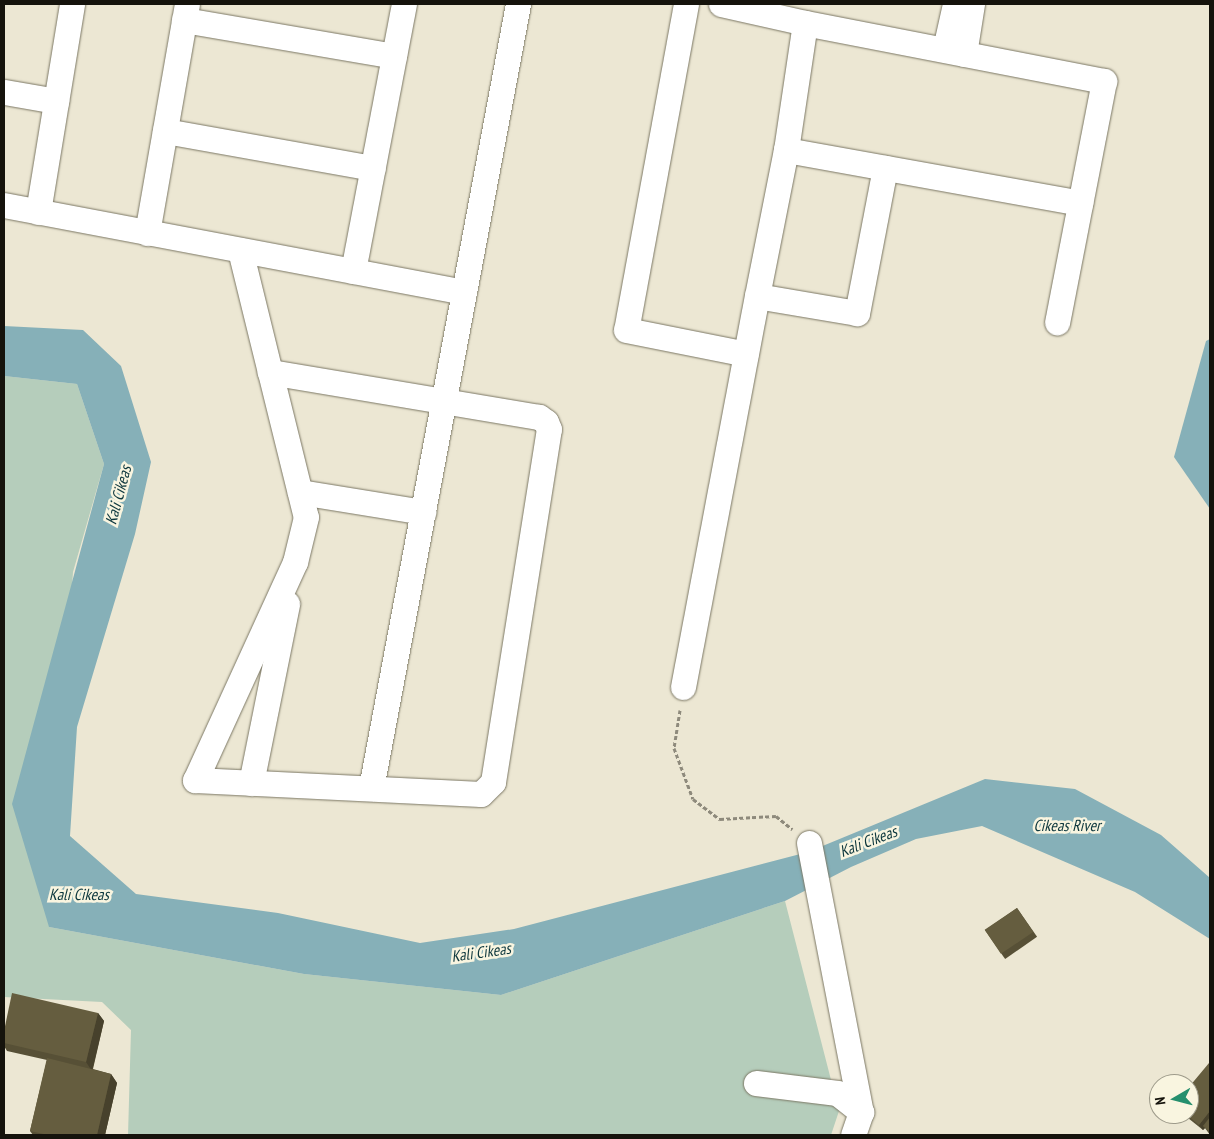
<!DOCTYPE html>
<style>
body{margin:0}
#map{position:relative;width:1214px;height:1139px;overflow:hidden;background:#ece7d3;font-family:"PT Sans Narrow",sans-serif}
div>[style]{position:absolute}
.green>*{inset:0;background:#b5cdbb}
.water>*{inset:0;background:#86b0b8}
.path>*{height:3px;margin-top:-1.5px;transform-origin:0;background:repeating-linear-gradient(90deg,#8e8a7c 0 4px,transparent 0 6.5px)}
.roads{filter:drop-shadow(0 0 1px #7b7764) drop-shadow(0 0 1px #7b7764)}
.minor>*{height:25px;margin:-12.5px;padding:0 12.5px;transform-origin:12.5px;border-radius:12.5px;background:#fff}
.wall>*{inset:0;background:#575036;transform-origin:0 0}
.shaded-wall>*{inset:0;background:#47412c}
.building>*{inset:0;background:#655d3f;transform-origin:0 0}
span{translate:-50% -50%;white-space:nowrap;text-align:center;line-height:1.15;-webkit-text-stroke:5px #f9f5e0;paint-order:stroke}
.water-label{font-size:16px;color:#0d373d;font-style:italic}
.frame{position:absolute;inset:0;border:5px solid #15130c;pointer-events:none}
.north{position:absolute;left:1149px;top:1074px;width:50px;height:50px;box-sizing:border-box;background:#f9f5e0;border:1px solid #9e9b8b;border-radius:50%;rotate:262deg;font-size:14px;font-weight:700;line-height:20px;text-align:center;color:#15130c}
.north::after{content:'';display:block;margin:auto;width:18px;height:22px;background:#258f6d;clip-path:polygon(50% 0,100% 100%,50% 72%,0 100%)}
</style>
<div id="map">
<div class="green">
<i style="clip-path:polygon(4px 376px,77px 384px,104px 464px,73px 572px,49px 927px,304px 974px,501px 995px,785px 901px,839px 1111px,831px 1135px,128px 1135px,131px 1030px,102px 1002px,4px 997px)"></i>
</div>
<div class="water">
<i style="clip-path:polygon(4px 326px,83px 330px,121px 366px,151px 462px,135px 534px,77px 727px,70px 836px,136px 894px,278px 913px,420px 943px,514px 929px,808px 852px,985px 779px,1075px 789px,1161px 835px,1210px 878px,1210px 939px,1135px 892px,982px 826px,916px 839px,851px 867px,785px 901px,501px 995px,304px 974px,49px 927px,12px 804px,104px 464px,77px 384px,4px 376px)"></i>
<i style="clip-path:polygon(1210px 339px,1210px 509px,1174px 457px,1206px 341px)"></i>
</div>
<div class="path">
<i style="left:680px;top:710px;width:38px;rotate:99deg"></i>
<i style="left:674px;top:748px;width:54px;rotate:69.6deg"></i>
<i style="left:693px;top:799px;width:34px;rotate:37deg"></i>
<i style="left:720px;top:819px;width:56px;rotate:-3.1deg"></i>
<i style="left:776px;top:816px;width:21px;rotate:39deg"></i>
</div>
<div class="roads">
<div class="minor">
<i style="left:686px;top:4px;width:331px;rotate:100.4deg"></i>
<i style="left:626px;top:330px;width:122px;rotate:11.3deg"></i>
<i style="left:721px;top:4px;width:86px;rotate:12.7deg"></i>
<i style="left:184px;top:20px;width:213px;rotate:9.7deg"></i>
<i style="left:945px;top:49px;width:46px;rotate:-77.5deg"></i>
<i style="left:964px;top:54px;width:51px;rotate:-80.9deg"></i>
<i style="left:4px;top:92px;width:53px;rotate:9.8deg"></i>
<i style="left:165px;top:131px;width:211px;rotate:10.1deg"></i>
<i style="left:786px;top:150px;width:299px;rotate:10.2deg"></i>
<i style="left:885px;top:168px;width:148px;rotate:100.9deg"></i>
<i style="left:857px;top:313px;width:101px;rotate:-170.4deg"></i>
<i style="left:757px;top:296px;width:149px;rotate:-78.8deg"></i>
<i style="left:786px;top:150px;width:128px;rotate:-81.5deg"></i>
<i style="left:805px;top:23px;width:305px;rotate:11deg"></i>
<i style="left:1104px;top:81px;width:246px;rotate:101deg"></i>
<i style="left:4px;top:205px;width:468px;rotate:10.7deg"></i>
<i style="left:38px;top:212px;width:211px;rotate:-80.7deg"></i>
<i style="left:147px;top:233px;width:232px;rotate:-80.1deg"></i>
<i style="left:240px;top:250px;width:126px;rotate:76.2deg"></i>
<i style="left:270px;top:372px;width:149px;rotate:76.1deg"></i>
<i style="left:306px;top:517px;width:46px;rotate:103.7deg"></i>
<i style="left:295px;top:562px;width:240px;rotate:114.6deg"></i>
<i style="left:195px;top:780px;width:286px;rotate:2.8deg"></i>
<i style="left:481px;top:794px;width:17px;rotate:-45deg"></i>
<i style="left:493px;top:782px;width:357px;rotate:-81deg"></i>
<i style="left:549px;top:429px;width:8px;rotate:-113deg"></i>
<i style="left:546px;top:422px;width:9px;rotate:-144deg"></i>
<i style="left:539px;top:417px;width:273px;rotate:-170.5deg"></i>
<i style="left:353px;top:271px;width:272px;rotate:-79.2deg"></i>
<i style="left:300px;top:492px;width:125px;rotate:9.2deg"></i>
<i style="left:683px;top:687px;width:398px;rotate:-79.3deg"></i>
<i style="left:251px;top:783px;width:183px;rotate:-78.6deg"></i>
<i style="left:371px;top:788px;width:798px;rotate:-79.38deg"></i>
<i style="left:809px;top:843px;width:274px;rotate:79.1deg"></i>
<i style="left:861px;top:1112px;width:24px;rotate:109deg"></i>
<i style="left:756px;top:1083px;width:82px;rotate:7deg"></i>
<i style="left:837px;top:1093px;width:31px;rotate:38deg"></i>
</div>
</div>
<div class="wall">
<i style="left:1017px;top:908px;width:35px;height:39px;rotate:55deg"></i>
<i style="clip-path:polygon(98px 1013px,104px 1021px,93px 1069px,111px 1074px,117px 1083px,105px 1135px,33px 1135px,30px 1131px,47px 1060px,7px 1051px,4px 1046px,4px 1031px)"></i>
<i style="clip-path:polygon(1210px 1065px,1210px 1135px,1205px 1128px,1203px 1130px,1183px 1114px,1189px 1114px)"></i>
</div>
<div class="shaded-wall">
<i style="clip-path:polygon(98px 1013px,104px 1021px,92px 1071px,86px 1062px)"></i>
<i style="clip-path:polygon(111px 1074px,117px 1083px,105px 1135px,97px 1135px)"></i>
<i style="clip-path:polygon(1210px 1111px,1210px 1122px,1203px 1126px,1205px 1128px,1203px 1130px,1199px 1125px)"></i>
</div>
<div class="building">
<i style="left:1017px;top:908px;width:29px;height:39px;rotate:56deg"></i>
<i style="clip-path:polygon(12px 993px,98px 1013px,86px 1062px,4px 1043px,4px 1031px)"></i>
<i style="clip-path:polygon(47px 1058px,111px 1074px,97px 1135px,48px 1135px,30px 1131px)"></i>
<i style="clip-path:polygon(1209px 1063px,1210px 1065px,1210px 1111px,1199px 1125px,1186px 1114px,1189px 1114px,1189px 1087px)"></i>
<i style="clip-path:polygon(1210px 1117px,1210px 1132px,1203px 1126px)"></i>
</div>
<div class="water-label">
<span style="left:118px;top:495px;rotate:-75deg">Kali Cikeas</span>
<span style="left:1067px;top:825px">Cikeas River</span>
<span style="left:868px;top:841px;rotate:-21deg">Kali Cikeas</span>
<span style="left:79px;top:894px">Kali Cikeas</span>
<span style="left:481px;top:952px;rotate:-8deg">Kali Cikeas</span>
</div>
<div class="frame"></div>
<div class="north">N</div>
</div>
